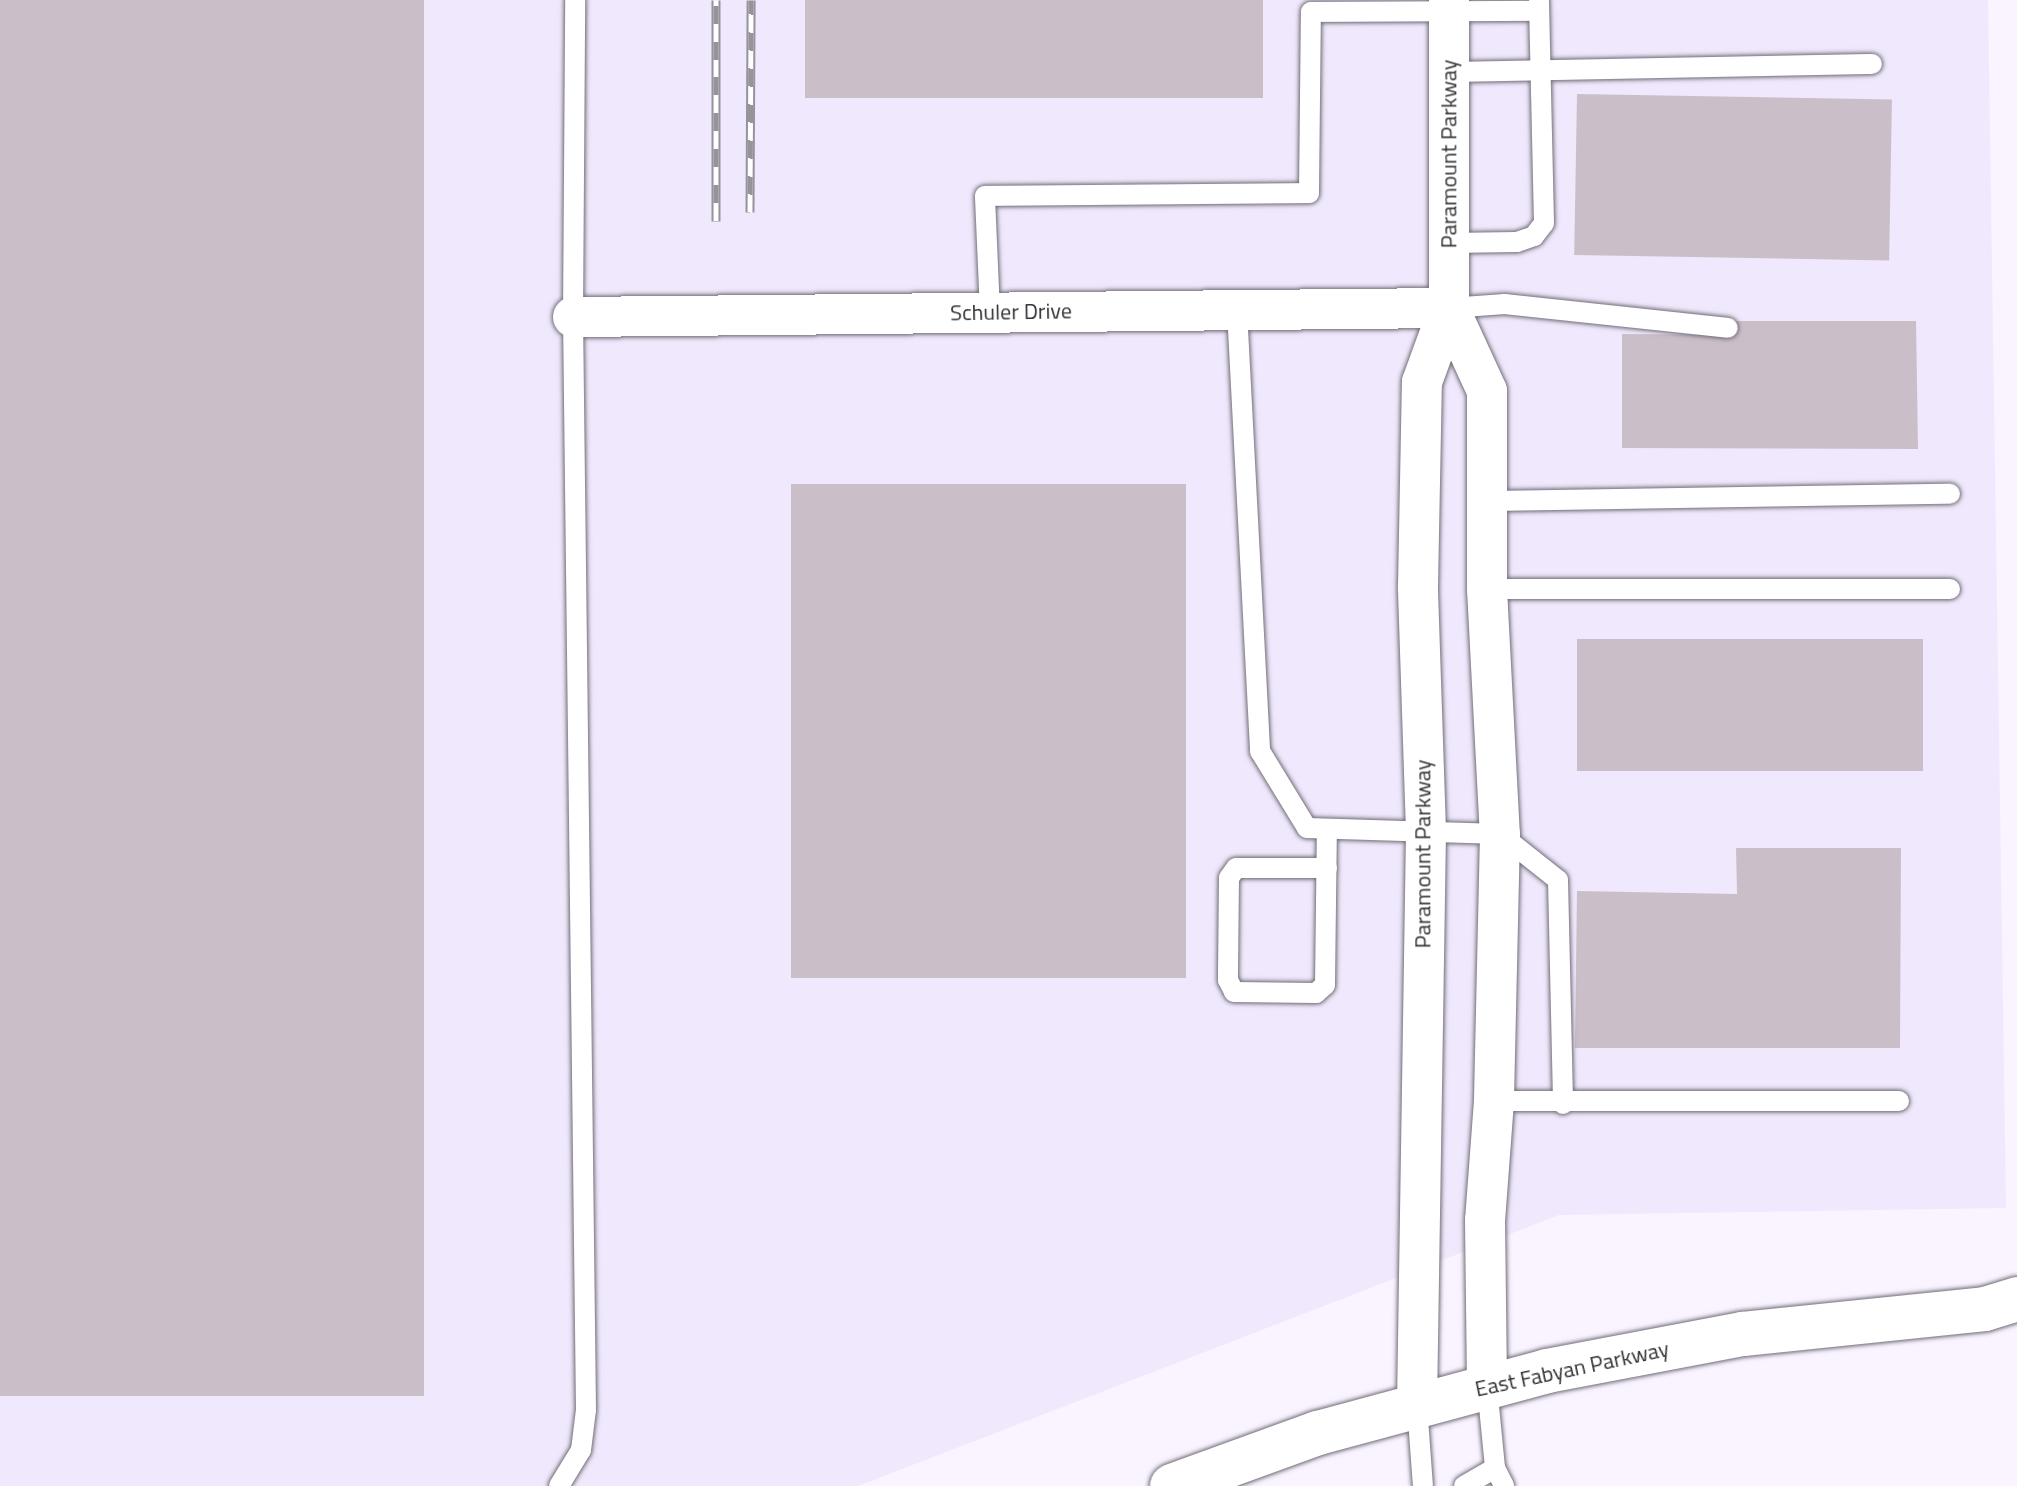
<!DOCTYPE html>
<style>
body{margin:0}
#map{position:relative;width:2017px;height:1486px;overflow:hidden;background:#f9f4ff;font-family:"Titillium Web",sans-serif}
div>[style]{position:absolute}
.built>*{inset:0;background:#f0e8fc}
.building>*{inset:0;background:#cabfc8;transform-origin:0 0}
.roads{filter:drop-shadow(0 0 2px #726d78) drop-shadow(0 0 2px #726d78)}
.service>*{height:20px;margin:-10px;padding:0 10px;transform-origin:10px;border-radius:10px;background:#fff}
.minor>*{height:40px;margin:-20px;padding:0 20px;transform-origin:20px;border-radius:20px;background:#fff}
.secondary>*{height:44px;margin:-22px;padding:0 22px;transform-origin:22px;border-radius:22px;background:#fff}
.rail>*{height:9px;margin-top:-4.5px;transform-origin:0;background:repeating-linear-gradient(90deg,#fff 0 18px,#97939b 0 36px);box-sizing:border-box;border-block:2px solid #97939b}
span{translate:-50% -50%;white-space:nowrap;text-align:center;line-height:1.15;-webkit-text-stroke:8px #fff;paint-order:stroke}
.street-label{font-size:22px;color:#333035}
</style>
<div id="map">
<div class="built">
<i style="clip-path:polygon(0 0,1988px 0,2006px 1208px,1559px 1215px,858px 1486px,0 1486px)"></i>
</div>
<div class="building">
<i style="left:0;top:0;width:424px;height:1396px"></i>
<i style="left:805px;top:0;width:458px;height:98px"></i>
<i style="left:1577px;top:94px;width:315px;height:161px;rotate:1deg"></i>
<i style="clip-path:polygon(1732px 321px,1916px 321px,1918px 449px,1622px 448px,1622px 334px,1732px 335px)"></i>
<i style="left:791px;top:484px;width:395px;height:494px"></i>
<i style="left:1577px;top:639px;width:346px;height:132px"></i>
<i style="clip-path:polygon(1736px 848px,1901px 848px,1900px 1048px,1575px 1048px,1577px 891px,1737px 894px)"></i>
</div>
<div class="roads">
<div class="service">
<i style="left:1449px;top:72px;width:423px;rotate:-1.1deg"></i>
<i style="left:1449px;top:243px;width:68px;rotate:-0.8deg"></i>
<i style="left:1517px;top:242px;width:18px;rotate:-19deg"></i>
<i style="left:1534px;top:236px;width:16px;rotate:-52deg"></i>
<i style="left:1544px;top:223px;width:223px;rotate:-91.3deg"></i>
<i style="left:1449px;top:308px;width:56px;rotate:-4.1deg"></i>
<i style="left:1505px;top:304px;width:224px;rotate:6.1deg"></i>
<i style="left:1237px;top:310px;width:442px;rotate:87deg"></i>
<i style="left:1260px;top:751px;width:90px;rotate:58.6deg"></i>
<i style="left:1307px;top:828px;width:193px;rotate:1.8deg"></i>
<i style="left:1500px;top:834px;width:74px;rotate:38.4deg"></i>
<i style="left:1558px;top:880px;width:224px;rotate:88.7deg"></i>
<i style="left:990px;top:312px;width:116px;rotate:-92.5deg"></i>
<i style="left:985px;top:196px;width:324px;rotate:-0.5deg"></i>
<i style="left:1309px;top:193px;width:181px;rotate:-89.4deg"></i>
<i style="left:1311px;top:12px;width:228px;rotate:-0.3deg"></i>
<i style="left:1486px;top:501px;width:464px;rotate:-0.9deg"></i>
<i style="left:1487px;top:589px;width:463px"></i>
<i style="left:1327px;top:868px;width:91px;rotate:180deg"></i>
<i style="left:1236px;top:868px;width:12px;rotate:125deg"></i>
<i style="left:1229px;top:878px;width:102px;rotate:90.6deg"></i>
<i style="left:1228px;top:980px;width:13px;rotate:63deg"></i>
<i style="left:1234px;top:992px;width:82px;rotate:0.7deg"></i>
<i style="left:1316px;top:993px;width:12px;rotate:-42deg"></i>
<i style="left:1325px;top:985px;width:155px;rotate:-89.3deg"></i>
<i style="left:1494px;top:1101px;width:405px"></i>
<i style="left:1487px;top:1386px;width:82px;rotate:84.4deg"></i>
<i style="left:1495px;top:1468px;width:20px;rotate:63deg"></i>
<i style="left:1417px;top:1405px;width:81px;rotate:85.8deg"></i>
<i style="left:559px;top:1486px;width:42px;rotate:-58.6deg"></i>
<i style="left:581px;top:1450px;width:40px;rotate:-82.9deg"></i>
<i style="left:586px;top:1410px;width:1093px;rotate:-90.68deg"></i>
<i style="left:573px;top:317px;width:317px;rotate:-89.6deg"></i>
<i style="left:1464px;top:1486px;width:36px;rotate:-30deg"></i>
</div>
<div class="minor">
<i style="left:1449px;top:308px;width:91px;rotate:65.4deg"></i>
<i style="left:1487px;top:391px;width:198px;rotate:90deg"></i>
<i style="left:1487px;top:589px;width:245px;rotate:87deg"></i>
<i style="left:1500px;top:834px;width:267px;rotate:91.3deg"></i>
<i style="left:1494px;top:1101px;width:119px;rotate:94.3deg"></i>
<i style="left:1485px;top:1220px;width:166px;rotate:89.3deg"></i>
<i style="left:573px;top:317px;width:876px;rotate:-0.59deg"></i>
<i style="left:1417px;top:1405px;width:573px;rotate:-89.1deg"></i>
<i style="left:1426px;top:832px;width:246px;rotate:-91.9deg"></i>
<i style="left:1418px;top:586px;width:204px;rotate:-88.9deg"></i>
<i style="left:1422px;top:382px;width:79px;rotate:-70deg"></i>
<i style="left:1449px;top:308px;width:308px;rotate:-90deg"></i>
</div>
<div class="secondary">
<i style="left:1172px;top:1486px;width:155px;rotate:-20deg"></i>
<i style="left:1318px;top:1433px;width:237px;rotate:-15.1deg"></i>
<i style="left:1547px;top:1371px;width:199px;rotate:-10.7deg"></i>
<i style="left:1743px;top:1334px;width:243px;rotate:-5.9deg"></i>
<i style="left:1985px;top:1309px;width:34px;rotate:-17deg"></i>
</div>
</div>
<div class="rail">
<i style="left:750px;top:212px;width:212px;rotate:-89.7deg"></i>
<i style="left:716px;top:221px;width:221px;rotate:-90deg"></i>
</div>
<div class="street-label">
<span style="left:1449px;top:154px;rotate:-90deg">Paramount Parkway</span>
<span style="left:1011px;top:312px;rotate:-1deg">Schuler Drive</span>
<span style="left:1423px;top:854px;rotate:-90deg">Paramount Parkway</span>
<span style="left:1572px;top:1369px;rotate:-12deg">East Fabyan Parkway</span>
</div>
</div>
